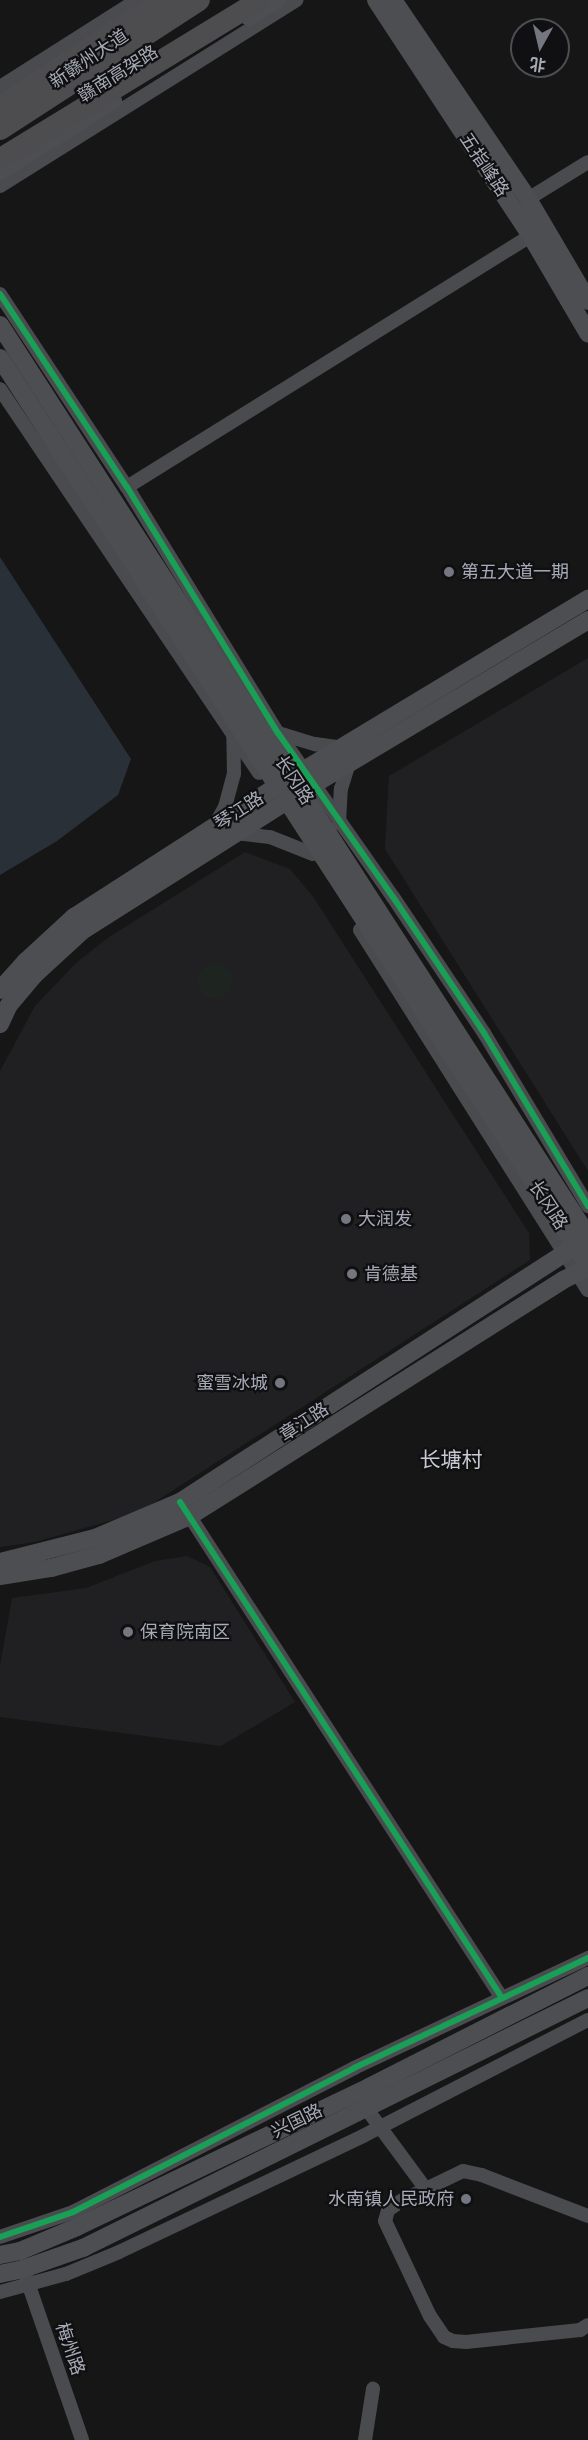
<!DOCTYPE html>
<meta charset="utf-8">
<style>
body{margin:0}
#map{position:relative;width:588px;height:2440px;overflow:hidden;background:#161616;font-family:Rubik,"Noto Sans SC",sans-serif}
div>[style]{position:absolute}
.built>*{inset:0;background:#202022}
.green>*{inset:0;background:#1e2520}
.round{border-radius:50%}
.water>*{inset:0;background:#293038}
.minor>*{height:14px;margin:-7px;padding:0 7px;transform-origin:7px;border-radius:7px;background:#4a4b4f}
.major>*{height:18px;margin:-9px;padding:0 9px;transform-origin:9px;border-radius:9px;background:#4c4e51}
.highway>*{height:21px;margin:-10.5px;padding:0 10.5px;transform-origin:10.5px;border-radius:10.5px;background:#4d4d50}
.cycleway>*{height:6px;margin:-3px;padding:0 3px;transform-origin:3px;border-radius:3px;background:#1a9f57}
.dots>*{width:16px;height:16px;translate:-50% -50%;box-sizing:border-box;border:3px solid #101012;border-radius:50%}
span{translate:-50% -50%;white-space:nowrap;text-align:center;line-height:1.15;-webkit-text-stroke:4.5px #101012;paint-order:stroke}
.street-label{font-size:18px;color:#a7abb7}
.poi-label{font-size:18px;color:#a7abb7}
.left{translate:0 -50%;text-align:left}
.right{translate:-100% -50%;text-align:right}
.quarter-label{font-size:21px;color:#c8cad3}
.north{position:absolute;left:510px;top:18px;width:60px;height:60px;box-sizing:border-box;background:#101012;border:2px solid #4c4e54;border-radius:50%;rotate:188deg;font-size:16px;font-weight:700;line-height:24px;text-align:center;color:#a7abb7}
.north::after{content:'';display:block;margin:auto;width:21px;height:27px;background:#74777f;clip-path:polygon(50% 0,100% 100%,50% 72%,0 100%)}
</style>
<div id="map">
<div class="built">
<i style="clip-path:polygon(588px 658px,588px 1171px,385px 849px,389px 776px)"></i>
<i style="clip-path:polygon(245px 852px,290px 869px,314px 898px,529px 1233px,530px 1260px,138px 1513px,35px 1542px,0 1547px,0 1071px,35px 1006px,76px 963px,109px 937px)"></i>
<i style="clip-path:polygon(187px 1556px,210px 1567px,295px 1702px,221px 1746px,0 1717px,0 1666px,12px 1598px,86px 1588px,155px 1561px)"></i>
</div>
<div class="green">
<i class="round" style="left:198px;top:964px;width:34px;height:34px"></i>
</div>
<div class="water">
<i style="clip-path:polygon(0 557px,131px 759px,118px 795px,57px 841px,0 875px)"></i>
</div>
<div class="minor">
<i style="left:0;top:87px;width:162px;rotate:-32.4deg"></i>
<i style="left:0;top:186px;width:350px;rotate:-32.1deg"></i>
<i style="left:528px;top:199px;width:70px;rotate:-31.7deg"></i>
<i style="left:0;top:294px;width:231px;rotate:56.7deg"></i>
<i style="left:127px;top:487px;width:289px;rotate:58.5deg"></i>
<i style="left:278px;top:733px;width:200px;rotate:55deg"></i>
<i style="left:393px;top:897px;width:164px;rotate:56.2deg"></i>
<i style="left:484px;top:1033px;width:202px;rotate:59deg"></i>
<i style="left:0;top:389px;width:463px;rotate:56deg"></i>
<i style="left:127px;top:487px;width:476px;rotate:-31.9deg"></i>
<i style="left:278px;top:733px;width:39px;rotate:17deg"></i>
<i style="left:315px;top:744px;width:27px;rotate:8deg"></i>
<i style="left:339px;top:823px;width:34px;rotate:-87deg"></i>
<i style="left:341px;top:789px;width:27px;rotate:-73deg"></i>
<i style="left:215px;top:825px;width:21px;rotate:-61deg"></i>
<i style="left:225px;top:807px;width:34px;rotate:-75deg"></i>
<i style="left:234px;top:774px;width:39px;rotate:-91deg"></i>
<i style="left:236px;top:833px;width:34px;rotate:7deg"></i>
<i style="left:270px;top:837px;width:46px;rotate:21.6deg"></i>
<i style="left:360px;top:930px;width:426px;rotate:57.7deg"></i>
<i style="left:185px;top:1509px;width:583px;rotate:57.05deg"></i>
<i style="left:366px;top:2108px;width:99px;rotate:53.6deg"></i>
<i style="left:588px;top:2216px;width:114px;rotate:-158.9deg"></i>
<i style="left:482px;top:2175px;width:19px;rotate:-168deg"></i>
<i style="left:463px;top:2171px;width:69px;rotate:154.2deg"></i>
<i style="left:401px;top:2201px;width:16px;rotate:145deg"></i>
<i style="left:388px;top:2210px;width:11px;rotate:105deg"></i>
<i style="left:385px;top:2221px;width:105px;rotate:64.7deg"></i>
<i style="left:430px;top:2316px;width:25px;rotate:56deg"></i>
<i style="left:444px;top:2337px;width:10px;rotate:24deg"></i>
<i style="left:453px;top:2341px;width:13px;rotate:4deg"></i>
<i style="left:466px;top:2342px;width:115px;rotate:-6deg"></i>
<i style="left:580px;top:2330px;width:9px;rotate:-32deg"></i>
<i style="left:0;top:2237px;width:77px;rotate:-18.9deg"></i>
<i style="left:73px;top:2212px;width:316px;rotate:-27.1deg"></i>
<i style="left:354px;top:2068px;width:259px;rotate:-25.2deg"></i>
<i style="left:26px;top:2277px;width:172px;rotate:71deg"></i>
<i style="left:0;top:2292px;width:68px;rotate:-15.3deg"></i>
<i style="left:66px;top:2274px;width:57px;rotate:-22.5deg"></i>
<i style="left:119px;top:2252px;width:270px;rotate:-25.4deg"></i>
<i style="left:363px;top:2136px;width:253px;rotate:-27.3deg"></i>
<i style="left:365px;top:2440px;width:52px;rotate:-81.1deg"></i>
</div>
<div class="major">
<i style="left:376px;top:0;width:282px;rotate:56.7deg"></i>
<i style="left:531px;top:236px;width:113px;rotate:59.6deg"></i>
<i style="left:393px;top:0;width:240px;rotate:55.8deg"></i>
<i style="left:528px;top:199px;width:118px;rotate:59.5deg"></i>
<i style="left:249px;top:17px;width:32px;rotate:-32deg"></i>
<i style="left:150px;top:19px;width:34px;rotate:-34deg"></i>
<i style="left:0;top:171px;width:133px;rotate:-31.8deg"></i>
<i style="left:0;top:325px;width:1084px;rotate:57.16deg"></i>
<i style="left:0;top:358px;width:1081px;rotate:57.05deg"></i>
<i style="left:0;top:990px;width:38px;rotate:-48deg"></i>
<i style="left:25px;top:962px;width:67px;rotate:-42.6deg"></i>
<i style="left:74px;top:917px;width:234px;rotate:-32.8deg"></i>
<i style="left:271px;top:790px;width:370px;rotate:-31.1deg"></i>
<i style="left:0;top:1024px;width:21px;rotate:-65deg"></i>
<i style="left:9px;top:1005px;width:39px;rotate:-50deg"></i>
<i style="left:34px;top:975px;width:65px;rotate:-42.5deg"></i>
<i style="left:82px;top:931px;width:259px;rotate:-32.4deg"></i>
<i style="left:301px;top:792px;width:335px;rotate:-30.9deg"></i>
<i style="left:0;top:1562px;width:98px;rotate:-14.2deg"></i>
<i style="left:95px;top:1538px;width:92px;rotate:-23deg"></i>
<i style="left:180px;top:1502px;width:481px;rotate:-32.9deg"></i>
<i style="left:0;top:1576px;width:52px;rotate:-8.9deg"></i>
<i style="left:51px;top:1568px;width:50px;rotate:-15.2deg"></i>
<i style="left:99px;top:1555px;width:99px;rotate:-23.2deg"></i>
<i style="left:190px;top:1516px;width:441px;rotate:-32.3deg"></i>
<i style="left:563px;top:1280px;width:28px;rotate:-26deg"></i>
<i style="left:0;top:2255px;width:20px;rotate:-11deg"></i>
<i style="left:20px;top:2251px;width:62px;rotate:-22.8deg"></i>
<i style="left:77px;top:2227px;width:324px;rotate:-25.6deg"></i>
<i style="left:369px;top:2087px;width:246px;rotate:-26.9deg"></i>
<i style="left:0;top:2274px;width:24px;rotate:-12deg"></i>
<i style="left:23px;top:2269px;width:64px;rotate:-19.3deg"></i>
<i style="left:83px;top:2248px;width:563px;rotate:-26.34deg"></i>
</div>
<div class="highway">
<i style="left:0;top:106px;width:193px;rotate:-33.4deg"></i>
<i style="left:0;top:129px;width:237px;rotate:-33deg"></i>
<i style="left:0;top:158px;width:303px;rotate:-31.4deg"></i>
</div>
<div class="cycleway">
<i style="left:0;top:294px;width:231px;rotate:56.7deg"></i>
<i style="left:127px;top:487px;width:289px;rotate:58.5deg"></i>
<i style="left:278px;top:733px;width:200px;rotate:55deg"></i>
<i style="left:393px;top:897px;width:164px;rotate:56.2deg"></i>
<i style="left:484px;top:1033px;width:202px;rotate:59deg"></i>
<i style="left:180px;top:1502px;width:591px;rotate:57.01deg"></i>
<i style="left:0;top:2237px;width:77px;rotate:-18.9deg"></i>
<i style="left:73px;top:2212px;width:316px;rotate:-27.1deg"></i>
<i style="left:354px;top:2068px;width:259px;rotate:-25.2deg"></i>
</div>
<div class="dots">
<i style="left:449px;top:572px;background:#74777f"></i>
<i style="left:346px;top:1219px;background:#74777f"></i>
<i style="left:352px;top:1274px;background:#74777f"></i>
<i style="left:280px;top:1383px;background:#74777f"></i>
<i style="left:128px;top:1632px;background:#74777f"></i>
<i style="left:466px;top:2199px;background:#74777f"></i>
</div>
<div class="street-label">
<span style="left:89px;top:59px;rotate:-34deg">新赣州大道</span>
<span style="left:118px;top:74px;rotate:-32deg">赣南高架路</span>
<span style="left:484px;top:165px;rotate:56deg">五指峰路</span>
<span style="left:294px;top:780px;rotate:57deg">长冈路</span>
<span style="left:239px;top:811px;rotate:-33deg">琴江路</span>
<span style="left:548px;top:1205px;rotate:57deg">长冈路</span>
<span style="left:304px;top:1422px;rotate:-33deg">章江路</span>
<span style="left:297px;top:2121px;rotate:-26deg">兴国路</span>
<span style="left:70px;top:2349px;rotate:71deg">梅州路</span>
</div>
<div class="poi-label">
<span class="left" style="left:461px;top:572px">第五大道一期</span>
<span class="left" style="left:358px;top:1219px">大润发</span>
<span class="left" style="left:364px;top:1274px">肯德基</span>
<span class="right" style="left:268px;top:1383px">蜜雪冰城</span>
<span class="left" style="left:140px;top:1632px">保育院南区</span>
<span class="right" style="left:454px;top:2199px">水南镇人民政府</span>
</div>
<div class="quarter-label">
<span style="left:451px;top:1460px">长塘村</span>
</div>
<div class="north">北</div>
</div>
